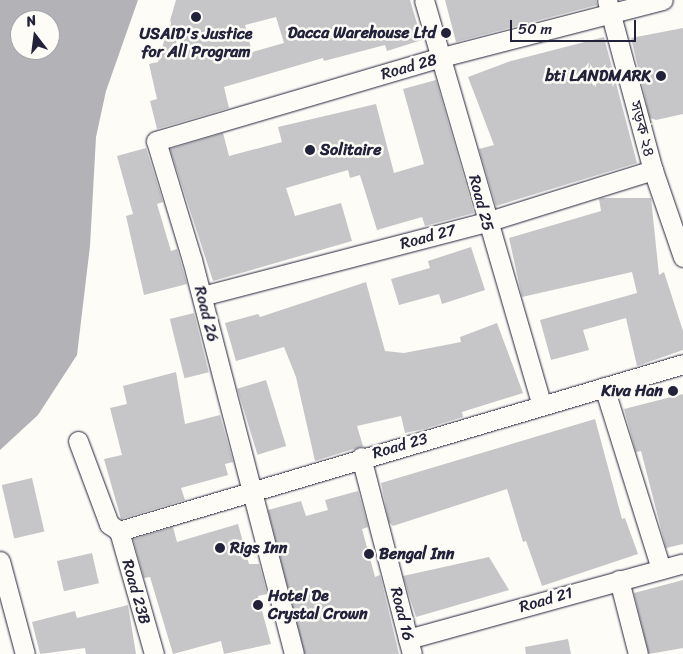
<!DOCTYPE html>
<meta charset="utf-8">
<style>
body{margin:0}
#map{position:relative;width:683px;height:654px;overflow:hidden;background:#fdfcf7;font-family:Sriracha,"Noto Sans Bengali",sans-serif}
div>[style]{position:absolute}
.water>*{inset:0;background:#b2b2b7}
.building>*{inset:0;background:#c6c6c8;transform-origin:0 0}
.roads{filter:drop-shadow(0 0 1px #22223b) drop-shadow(0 0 1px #22223b)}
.street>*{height:19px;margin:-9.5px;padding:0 9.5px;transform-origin:9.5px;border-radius:9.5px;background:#fdfcf7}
.dots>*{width:14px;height:14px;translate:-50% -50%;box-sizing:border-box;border:2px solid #fdfcf7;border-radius:50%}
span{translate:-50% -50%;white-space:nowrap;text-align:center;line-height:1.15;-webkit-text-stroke:5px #fdfcf7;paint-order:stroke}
.poi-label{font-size:16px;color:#22223b;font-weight:700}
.right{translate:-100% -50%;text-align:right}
.left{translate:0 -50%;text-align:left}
.street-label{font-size:16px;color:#22223b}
.north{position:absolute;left:10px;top:10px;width:50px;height:50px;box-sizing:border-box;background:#fdfcf7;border:1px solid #a5a5ac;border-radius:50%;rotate:345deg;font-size:14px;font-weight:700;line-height:20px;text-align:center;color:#22223b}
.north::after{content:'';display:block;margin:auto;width:18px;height:22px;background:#22223b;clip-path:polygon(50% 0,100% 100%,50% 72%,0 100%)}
.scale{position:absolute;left:510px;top:20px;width:126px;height:22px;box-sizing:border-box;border:2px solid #22223b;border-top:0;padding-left:6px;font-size:15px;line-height:18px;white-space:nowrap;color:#22223b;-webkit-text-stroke:4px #fdfcf7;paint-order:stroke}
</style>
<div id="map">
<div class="water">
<i style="clip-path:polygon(evenodd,0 0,138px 0,106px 91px,96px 137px,90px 246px,77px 355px,38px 415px,0 450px,0 0,20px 20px,50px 20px,50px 50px,20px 50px,20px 20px)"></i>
</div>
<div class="building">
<i style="clip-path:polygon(evenodd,176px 0,410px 0,422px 40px,387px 51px,385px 45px,324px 61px,323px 58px,224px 87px,229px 108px,157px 129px,150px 101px,157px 99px,149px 64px,158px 62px,176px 0,276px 17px,284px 43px,252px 52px,245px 25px,276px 17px)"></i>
<i style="clip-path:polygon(445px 0,596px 0,597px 5px,456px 42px)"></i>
<i style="clip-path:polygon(683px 28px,683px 114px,656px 120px,650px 118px,631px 38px)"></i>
<i style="clip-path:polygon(604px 37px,637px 163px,496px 206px,479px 149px,494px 145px,468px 77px,511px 61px)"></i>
<i style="clip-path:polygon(436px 80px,474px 213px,425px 226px,422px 217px,377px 230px,360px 175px,350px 178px,348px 170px,286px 188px,295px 216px,341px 203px,352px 241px,213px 281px,170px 149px,223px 133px,229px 156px,282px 142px,278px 127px,376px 104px,394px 173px,424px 164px,403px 89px)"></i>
<i style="clip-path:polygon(146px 148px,163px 202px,157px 204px,171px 251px,177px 249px,187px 284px,144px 295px,126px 216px,133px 214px,117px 156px)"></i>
<i style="clip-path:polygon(602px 198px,651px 198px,659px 275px,664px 272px,683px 331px,683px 350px,637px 366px,626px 318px,583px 330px,589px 350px,551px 360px,540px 320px,637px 293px,632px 272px,522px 297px,509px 238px,601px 211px,599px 199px)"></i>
<i style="clip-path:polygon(471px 247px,485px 290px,442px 304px,439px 294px,399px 305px,391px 279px,430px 268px,428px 261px)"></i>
<i style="clip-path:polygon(366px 282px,385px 351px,404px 353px,461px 342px,460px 337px,497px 323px,523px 393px,462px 412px,463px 417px,424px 429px,405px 433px,401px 416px,357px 426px,363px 446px,315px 461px,296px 377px,284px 347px,236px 361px,225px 323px,258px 314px,260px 317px)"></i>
<i style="left:194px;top:313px;width:61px;height:25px;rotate:76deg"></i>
<i style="clip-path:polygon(176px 372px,185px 424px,220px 415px,233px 462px,225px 464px,228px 475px,181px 488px,185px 500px,121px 519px,104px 459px,122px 455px,110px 408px,127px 404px,123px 386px)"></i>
<i style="left:266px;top:380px;width:69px;height:30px;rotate:73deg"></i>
<i style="clip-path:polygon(683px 394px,683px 544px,666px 548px,641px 451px,636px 452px,624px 409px)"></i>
<i style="clip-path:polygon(595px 419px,622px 519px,625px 518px,638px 554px,542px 586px,526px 541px,523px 542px,507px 489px,393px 526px,389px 522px,381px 483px)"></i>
<i style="left:32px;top:478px;width:55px;height:31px;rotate:77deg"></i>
<i style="clip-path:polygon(358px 491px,368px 527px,362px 529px,375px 577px,380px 575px,399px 654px,305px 654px,268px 510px,301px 501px,306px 516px,328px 510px,325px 500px)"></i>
<i style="clip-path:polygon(238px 524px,249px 564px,259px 564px,267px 594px,258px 596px,271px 644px,224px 654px,221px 641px,173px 654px,150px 577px,144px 578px,133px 539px,173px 527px,177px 542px)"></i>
<i style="left:92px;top:553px;width:31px;height:36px;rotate:77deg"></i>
<i style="clip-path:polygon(489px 557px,509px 590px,416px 617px,403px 576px)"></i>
<i style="clip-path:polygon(683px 580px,683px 648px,649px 654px,634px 593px)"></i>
<i style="clip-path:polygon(128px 605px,136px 654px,86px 654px,85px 648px,40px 654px,32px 622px,75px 611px,77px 618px)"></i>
<i style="clip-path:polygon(568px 639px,571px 654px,526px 654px,525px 647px)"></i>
</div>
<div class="roads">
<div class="street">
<i style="left:424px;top:0;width:422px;rotate:73.8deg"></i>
<i style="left:607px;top:0;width:176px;rotate:74.9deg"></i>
<i style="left:653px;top:170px;width:92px;rotate:71deg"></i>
<i style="left:202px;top:296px;width:293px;rotate:-14.6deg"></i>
<i style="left:486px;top:222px;width:175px;rotate:-17.3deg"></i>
<i style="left:604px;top:387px;width:191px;rotate:72.6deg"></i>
<i style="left:78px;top:441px;width:89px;rotate:69.5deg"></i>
<i style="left:109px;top:524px;width:12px;rotate:35deg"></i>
<i style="left:361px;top:457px;width:203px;rotate:75.5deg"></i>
<i style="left:119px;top:531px;width:588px;rotate:-16.49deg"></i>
<i style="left:119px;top:531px;width:128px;rotate:74.1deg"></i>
<i style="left:0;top:561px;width:96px;rotate:75deg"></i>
<i style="left:619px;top:580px;width:76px;rotate:75.6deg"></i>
<i style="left:408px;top:639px;width:285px;rotate:-15.4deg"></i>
<i style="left:294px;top:654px;width:407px;rotate:-104.5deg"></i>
<i style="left:192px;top:260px;width:124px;rotate:-106.8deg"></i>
<i style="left:156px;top:141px;width:298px;rotate:-16.4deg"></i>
<i style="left:442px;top:57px;width:228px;rotate:-14.5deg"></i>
</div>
</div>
<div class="dots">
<i style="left:196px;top:17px;background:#22223b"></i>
<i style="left:446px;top:33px;background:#22223b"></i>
<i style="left:661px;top:76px;background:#22223b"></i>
<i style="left:310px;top:150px;background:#22223b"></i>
<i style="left:673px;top:391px;background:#22223b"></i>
<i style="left:220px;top:548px;background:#22223b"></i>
<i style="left:369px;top:554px;background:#22223b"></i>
<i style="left:258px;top:605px;background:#22223b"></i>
</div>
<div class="poi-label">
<span class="right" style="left:436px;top:33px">Dacca Warehouse Ltd</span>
<span style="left:196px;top:43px">USAID's Justice<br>for All Program</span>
<span class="right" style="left:651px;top:76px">bti LANDMARK</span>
<span class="left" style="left:320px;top:150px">Solitaire</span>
<span class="right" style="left:663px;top:391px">Kiva Han</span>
<span class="left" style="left:230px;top:548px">Rigs Inn</span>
<span class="left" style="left:379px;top:554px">Bengal Inn</span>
<span class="left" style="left:268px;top:605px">Hotel De<br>Crystal Crown</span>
</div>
<div class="street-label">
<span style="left:409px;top:67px;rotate:-16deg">Road 28</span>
<span style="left:642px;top:129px;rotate:75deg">সড়ক ২৪</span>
<span style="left:481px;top:203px;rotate:75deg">Road 25</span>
<span style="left:428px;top:237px;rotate:-15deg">Road 27</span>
<span style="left:206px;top:314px;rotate:76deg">Road 26</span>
<span style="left:400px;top:446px;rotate:-16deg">Road 23</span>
<span style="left:136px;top:592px;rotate:74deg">Road 23B</span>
<span style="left:546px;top:600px;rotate:-16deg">Road 21</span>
<span style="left:402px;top:614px;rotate:76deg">Road 16</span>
</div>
<div class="north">N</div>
<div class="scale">50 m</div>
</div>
